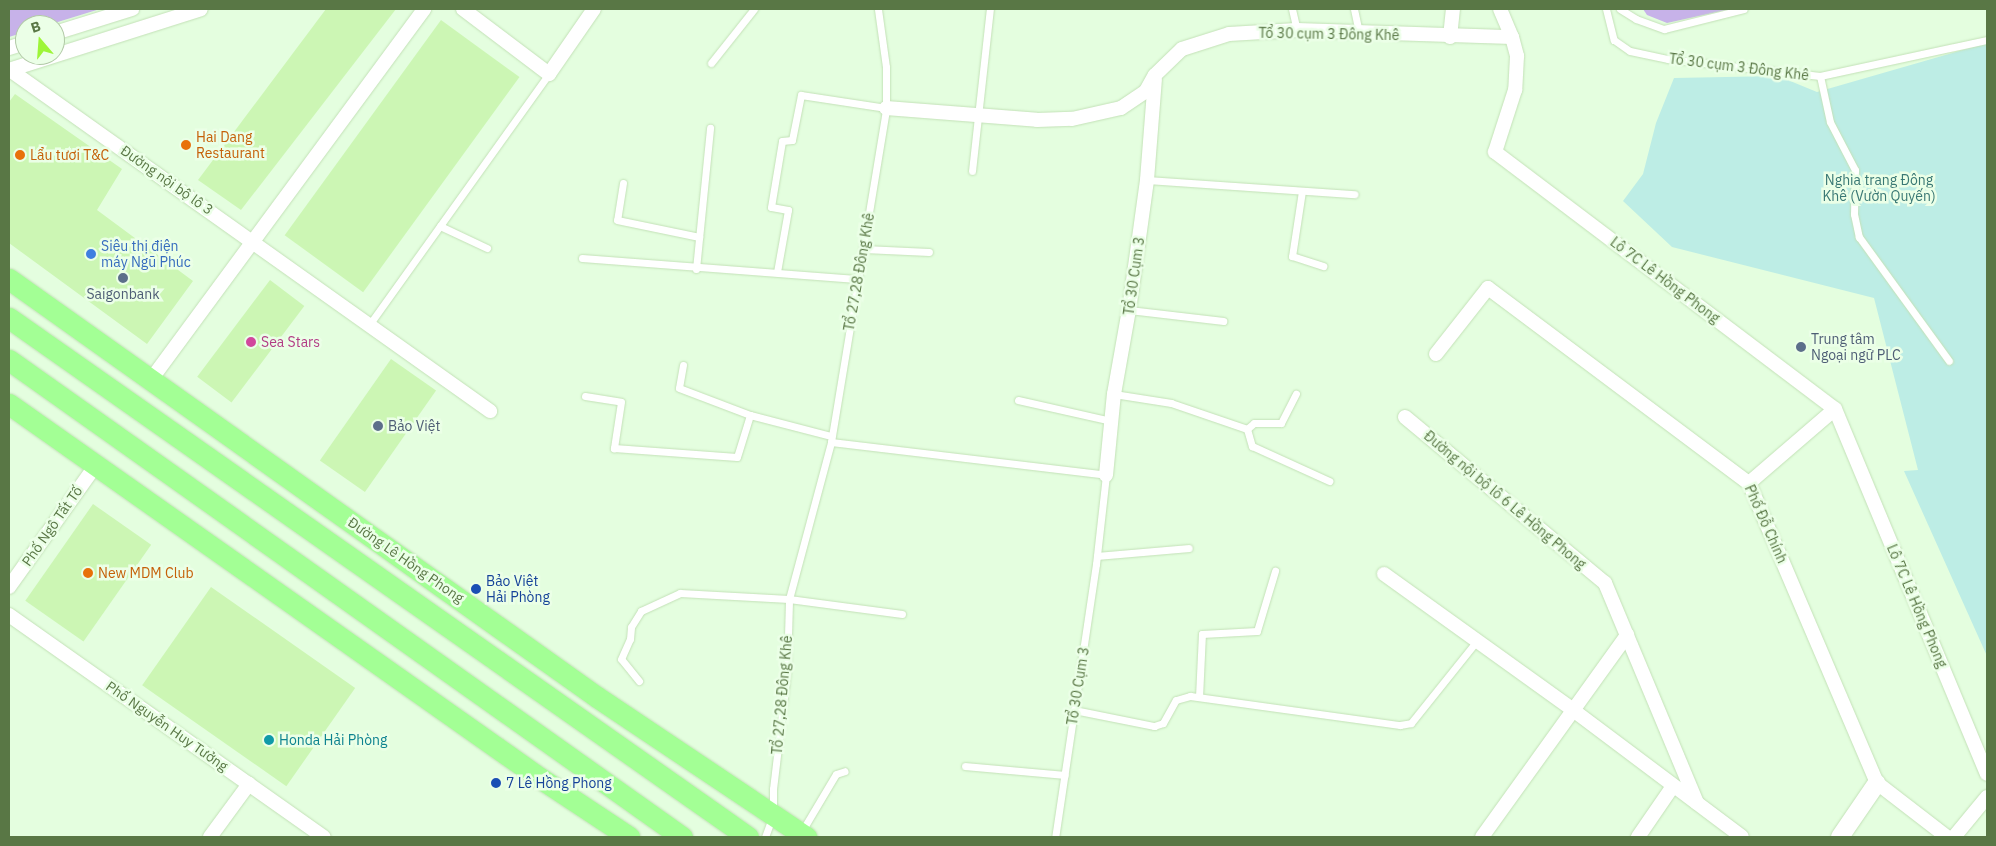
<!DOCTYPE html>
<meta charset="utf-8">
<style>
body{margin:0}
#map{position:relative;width:1996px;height:846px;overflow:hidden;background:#e4fedf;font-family:"IBM Plex Sans",sans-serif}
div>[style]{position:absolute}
.green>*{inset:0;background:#bdede5}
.water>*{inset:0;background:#c7b2e9}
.building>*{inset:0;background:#ccf6b4;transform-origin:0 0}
.roads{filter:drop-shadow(0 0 1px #c3e1b7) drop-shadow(0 0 1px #c3e1b7)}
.service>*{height:7px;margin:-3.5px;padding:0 3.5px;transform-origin:3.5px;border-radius:3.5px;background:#fff}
.minor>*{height:14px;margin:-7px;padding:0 7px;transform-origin:7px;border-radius:7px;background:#fff}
.tertiary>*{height:18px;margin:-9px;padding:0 9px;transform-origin:9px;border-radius:9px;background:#fff}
.primary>*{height:21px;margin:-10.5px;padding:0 10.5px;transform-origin:10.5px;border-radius:10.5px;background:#a3ff95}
.dots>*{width:14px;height:14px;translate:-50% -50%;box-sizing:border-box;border:2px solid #ebffe7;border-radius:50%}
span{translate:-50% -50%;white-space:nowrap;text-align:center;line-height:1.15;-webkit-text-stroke:5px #ebffe7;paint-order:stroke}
.street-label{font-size:14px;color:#597745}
.food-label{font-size:14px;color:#c56008}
.left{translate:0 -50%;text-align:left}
.park-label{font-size:14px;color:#397874}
.shop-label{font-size:14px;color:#366cbe}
.service-label{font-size:14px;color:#4e5e75}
.hotel-label{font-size:14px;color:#b23c85}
.transit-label{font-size:14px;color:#164399}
.culture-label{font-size:14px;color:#0d838f}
.frame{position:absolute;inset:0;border:10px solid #597745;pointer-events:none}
.north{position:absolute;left:15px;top:15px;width:50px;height:50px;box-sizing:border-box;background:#ebffe7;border:1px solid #b1c9a6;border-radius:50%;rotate:342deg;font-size:14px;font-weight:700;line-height:20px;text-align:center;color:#597745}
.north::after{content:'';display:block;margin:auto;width:18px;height:22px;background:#9df538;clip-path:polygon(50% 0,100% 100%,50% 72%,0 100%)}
</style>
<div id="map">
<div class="green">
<i style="clip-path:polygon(1987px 43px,1987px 656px,1904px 471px,1918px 470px,1874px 298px,1672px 247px,1623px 201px,1643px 174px,1656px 123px,1674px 78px,1778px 76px,1817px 92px)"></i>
</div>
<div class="water">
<i style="clip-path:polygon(9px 9px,100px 9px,48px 25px,25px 25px,25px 32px,9px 37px)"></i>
<i style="clip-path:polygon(1643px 9px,1731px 9px,1667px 23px,1647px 15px)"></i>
</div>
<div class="building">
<i style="clip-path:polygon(326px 9px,396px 9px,241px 210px,198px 180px)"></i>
<i style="left:441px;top:20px;width:97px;height:266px;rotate:36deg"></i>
<i style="clip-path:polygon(15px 94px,122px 169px,97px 210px,193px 281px,147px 344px,9px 243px,9px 102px)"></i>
<i style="left:270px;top:280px;width:43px;height:121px;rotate:37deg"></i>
<i style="left:391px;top:359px;width:55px;height:124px;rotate:35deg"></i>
<i style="left:93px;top:504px;width:71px;height:118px;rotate:35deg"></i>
<i style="left:211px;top:587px;width:176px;height:120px;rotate:35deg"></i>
</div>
<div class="roads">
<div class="service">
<i style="left:1292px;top:9px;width:22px;rotate:77deg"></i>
<i style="left:1354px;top:9px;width:24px;rotate:78deg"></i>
<i style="left:1606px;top:9px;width:32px;rotate:76deg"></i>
<i style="left:1614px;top:40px;width:19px;rotate:35deg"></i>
<i style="left:1630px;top:51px;width:39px;rotate:12deg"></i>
<i style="left:1668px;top:59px;width:153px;rotate:6.4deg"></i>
<i style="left:1820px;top:76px;width:171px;rotate:-12.2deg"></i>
<i style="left:1620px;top:9px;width:19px;rotate:32deg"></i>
<i style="left:1636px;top:19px;width:30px;rotate:20deg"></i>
<i style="left:1664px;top:29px;width:82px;rotate:-14deg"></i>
<i style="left:711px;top:63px;width:69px;rotate:-51.5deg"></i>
<i style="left:1820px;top:76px;width:47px;rotate:77.7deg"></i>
<i style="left:1830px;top:122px;width:54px;rotate:62.5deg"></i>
<i style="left:1855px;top:170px;width:44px;rotate:91.3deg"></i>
<i style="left:1854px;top:214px;width:24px;rotate:78deg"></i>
<i style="left:1859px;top:237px;width:153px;rotate:54deg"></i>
<i style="left:972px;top:171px;width:163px;rotate:-83.7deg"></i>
<i style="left:1147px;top:180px;width:208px;rotate:3.9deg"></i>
<i style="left:623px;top:183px;width:37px;rotate:99deg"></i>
<i style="left:617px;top:220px;width:84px;rotate:11.7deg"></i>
<i style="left:1302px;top:191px;width:66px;rotate:98.7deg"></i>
<i style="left:1292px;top:256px;width:33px;rotate:18deg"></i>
<i style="left:440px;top:226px;width:52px;rotate:25.1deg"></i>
<i style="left:864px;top:249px;width:65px;rotate:2.6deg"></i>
<i style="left:582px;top:258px;width:275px;rotate:4.4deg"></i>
<i style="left:696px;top:269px;width:142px;rotate:-84.3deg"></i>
<i style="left:777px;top:272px;width:63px;rotate:-79.9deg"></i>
<i style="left:788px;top:210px;width:17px;rotate:-170deg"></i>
<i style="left:771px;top:207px;width:67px;rotate:-80.5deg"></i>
<i style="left:782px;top:141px;width:10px;rotate:-6deg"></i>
<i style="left:792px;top:140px;width:46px;rotate:-78.7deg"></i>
<i style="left:801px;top:95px;width:86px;rotate:8.7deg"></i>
<i style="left:1129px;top:310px;width:95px;rotate:6.7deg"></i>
<i style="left:369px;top:325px;width:309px;rotate:-54.4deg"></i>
<i style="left:683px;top:365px;width:23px;rotate:100deg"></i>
<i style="left:679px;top:388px;width:76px;rotate:20.8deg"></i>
<i style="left:750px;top:415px;width:84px;rotate:14.5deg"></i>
<i style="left:1114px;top:394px;width:58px;rotate:9deg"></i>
<i style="left:1171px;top:403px;width:80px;rotate:18.9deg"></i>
<i style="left:1247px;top:429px;width:18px;rotate:74deg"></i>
<i style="left:1252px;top:446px;width:85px;rotate:24.4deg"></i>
<i style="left:585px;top:396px;width:36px;rotate:9deg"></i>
<i style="left:621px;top:402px;width:47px;rotate:98.7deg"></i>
<i style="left:614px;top:448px;width:123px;rotate:4.2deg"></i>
<i style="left:737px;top:457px;width:44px;rotate:-72.8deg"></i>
<i style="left:1018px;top:400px;width:95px;rotate:12.7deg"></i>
<i style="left:1247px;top:429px;width:9px;rotate:-41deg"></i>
<i style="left:1254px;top:423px;width:27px"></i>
<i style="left:1281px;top:423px;width:33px;rotate:-63deg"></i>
<i style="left:831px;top:442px;width:277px;rotate:6.8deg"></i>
<i style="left:1106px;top:475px;width:90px;rotate:96.4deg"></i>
<i style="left:1096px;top:564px;width:276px;rotate:98.5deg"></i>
<i style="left:1097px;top:556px;width:92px;rotate:-5deg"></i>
<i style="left:639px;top:681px;width:28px;rotate:-129deg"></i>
<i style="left:621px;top:659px;width:22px;rotate:-66deg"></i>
<i style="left:630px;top:639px;width:12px;rotate:-85deg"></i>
<i style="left:631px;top:627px;width:19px;rotate:-58deg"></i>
<i style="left:641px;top:611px;width:43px;rotate:-24.8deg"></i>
<i style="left:680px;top:593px;width:109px;rotate:3.2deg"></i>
<i style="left:789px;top:599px;width:114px;rotate:7.6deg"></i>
<i style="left:1199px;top:697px;width:63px;rotate:-87.3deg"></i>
<i style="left:1202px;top:634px;width:55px;rotate:-3.1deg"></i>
<i style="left:1257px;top:631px;width:63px;rotate:-73.3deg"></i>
<i style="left:1074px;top:710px;width:82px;rotate:11.3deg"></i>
<i style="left:1154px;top:726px;width:9px;rotate:-18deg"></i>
<i style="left:1163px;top:723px;width:26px;rotate:-61deg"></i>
<i style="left:1176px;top:700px;width:15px;rotate:-16deg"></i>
<i style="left:1190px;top:696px;width:212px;rotate:7.9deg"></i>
<i style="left:1400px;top:725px;width:11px;rotate:-10deg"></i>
<i style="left:1411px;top:723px;width:104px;rotate:-51.3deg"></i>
<i style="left:965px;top:766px;width:100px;rotate:5.1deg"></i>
<i style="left:802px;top:831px;width:66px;rotate:-59.2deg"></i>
<i style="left:836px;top:774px;width:9px;rotate:-18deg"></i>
<i style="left:765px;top:837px;width:23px;rotate:-70deg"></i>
<i style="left:773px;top:815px;width:26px;rotate:-90deg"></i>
<i style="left:773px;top:789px;width:118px;rotate:-83.2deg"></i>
<i style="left:787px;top:672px;width:73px;rotate:-88.4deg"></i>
<i style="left:789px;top:599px;width:163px;rotate:-75deg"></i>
<i style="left:831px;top:442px;width:338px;rotate:-80.6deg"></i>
<i style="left:886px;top:108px;width:41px;rotate:-90deg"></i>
<i style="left:886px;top:67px;width:59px;rotate:-97.9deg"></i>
</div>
<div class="minor">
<i style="left:463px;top:9px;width:108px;rotate:37.1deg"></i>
<i style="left:549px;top:74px;width:79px;rotate:-55.3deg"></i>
<i style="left:1500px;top:9px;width:30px;rotate:67deg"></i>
<i style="left:55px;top:33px;width:81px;rotate:-17.3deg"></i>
<i style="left:1450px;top:37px;width:28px;rotate:-84deg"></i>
<i style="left:9px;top:48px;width:17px;rotate:-17deg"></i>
<i style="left:9px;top:70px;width:201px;rotate:-17.6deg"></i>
<i style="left:10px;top:70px;width:589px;rotate:35.39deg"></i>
<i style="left:886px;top:108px;width:151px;rotate:4.5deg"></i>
<i style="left:1037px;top:120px;width:35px;rotate:-2deg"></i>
<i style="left:1072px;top:119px;width:50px;rotate:-12.7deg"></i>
<i style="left:1121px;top:108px;width:30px;rotate:-34deg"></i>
<i style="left:1146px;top:91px;width:18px;rotate:-61deg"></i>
<i style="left:1155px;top:75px;width:37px;rotate:-44deg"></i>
<i style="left:1182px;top:49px;width:49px;rotate:-17.7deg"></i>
<i style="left:1229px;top:34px;width:68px;rotate:-3.4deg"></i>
<i style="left:1297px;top:30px;width:215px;rotate:1.9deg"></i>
<i style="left:1512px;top:37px;width:20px;rotate:75deg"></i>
<i style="left:1517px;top:56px;width:34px;rotate:93deg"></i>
<i style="left:1515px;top:90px;width:65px;rotate:107.9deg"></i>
<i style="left:1495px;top:152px;width:426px;rotate:37.1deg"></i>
<i style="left:1835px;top:409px;width:395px;rotate:67.4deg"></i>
<i style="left:1436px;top:354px;width:84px;rotate:-51.8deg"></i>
<i style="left:1488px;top:288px;width:326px;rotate:36.8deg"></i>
<i style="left:1749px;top:483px;width:326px;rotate:66.9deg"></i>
<i style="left:1877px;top:783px;width:88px;rotate:37.6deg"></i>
<i style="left:150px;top:381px;width:462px;rotate:-53.6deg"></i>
<i style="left:1405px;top:417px;width:260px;rotate:39.7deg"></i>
<i style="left:1605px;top:583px;width:238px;rotate:67.3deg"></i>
<i style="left:1106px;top:475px;width:81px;rotate:-84.4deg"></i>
<i style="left:1114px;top:394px;width:85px;rotate:-79.9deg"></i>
<i style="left:1129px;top:310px;width:131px;rotate:-82.1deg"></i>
<i style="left:1147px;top:180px;width:101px;rotate:-85.5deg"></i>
<i style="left:1749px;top:483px;width:113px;rotate:-40.7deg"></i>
<i style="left:1384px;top:574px;width:233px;rotate:35.7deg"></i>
<i style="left:1573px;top:710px;width:211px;rotate:36.9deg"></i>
<i style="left:9px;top:587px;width:150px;rotate:-54.5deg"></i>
<i style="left:9px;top:615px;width:385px;rotate:35.2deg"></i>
<i style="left:210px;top:837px;width:66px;rotate:-53.7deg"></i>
<i style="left:1482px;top:837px;width:249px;rotate:-54.3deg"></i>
<i style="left:1638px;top:837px;width:62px;rotate:-55.5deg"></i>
<i style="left:1954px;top:837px;width:52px;rotate:-50.5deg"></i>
</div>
<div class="tertiary">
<i style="left:1840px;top:837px;width:65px;rotate:-55.6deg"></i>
</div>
<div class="primary">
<i style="left:9px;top:279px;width:721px;rotate:35.41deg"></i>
<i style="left:597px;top:697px;width:252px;rotate:33.8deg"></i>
<i style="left:9px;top:318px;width:903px;rotate:35.08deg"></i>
<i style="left:9px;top:360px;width:825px;rotate:35.33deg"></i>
<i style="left:9px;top:404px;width:649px;rotate:35.16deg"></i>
<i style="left:540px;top:778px;width:107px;rotate:33.5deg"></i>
</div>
</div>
<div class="dots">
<i style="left:186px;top:145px;background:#e8710a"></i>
<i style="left:20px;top:155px;background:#e8710a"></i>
<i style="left:91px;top:254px;background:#3f7fe0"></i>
<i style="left:123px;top:278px;background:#5c6f8a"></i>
<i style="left:251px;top:342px;background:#d1479c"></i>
<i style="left:1801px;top:347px;background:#5c6f8a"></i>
<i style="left:378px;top:426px;background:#5c6f8a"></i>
<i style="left:88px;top:573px;background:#e8710a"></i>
<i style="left:476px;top:589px;background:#1a4fb4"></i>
<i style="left:269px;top:740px;background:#0f9aa8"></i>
<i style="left:496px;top:783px;background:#1a4fb4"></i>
</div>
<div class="street-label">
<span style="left:1329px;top:34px;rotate:1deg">Tổ 30 cụm 3 Đông Khê</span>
<span style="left:1739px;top:67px;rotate:7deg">Tổ 30 cụm 3 Đông Khê</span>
<span style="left:167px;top:180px;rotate:35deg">Đường nội bộ lô 3</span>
<span style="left:859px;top:272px;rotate:-80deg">Tổ 27,28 Đông Khê</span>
<span style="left:1134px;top:276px;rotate:-82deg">Tổ 30 Cụm 3</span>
<span style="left:1665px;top:280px;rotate:37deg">Lô 7C Lê Hồng Phong</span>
<span style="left:1505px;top:500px;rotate:40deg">Đường nội bộ lô 6 Lê Hồng Phong</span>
<span style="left:1766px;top:524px;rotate:66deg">Phố Đỗ Chính</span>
<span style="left:52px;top:526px;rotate:-55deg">Phố Ngô Tất Tố</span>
<span style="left:406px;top:560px;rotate:35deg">Đường Lê Hồng Phong</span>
<span style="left:1917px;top:606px;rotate:67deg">Lô 7C Lê Hồng Phong</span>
<span style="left:1078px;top:686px;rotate:-81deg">Tổ 30 Cụm 3</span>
<span style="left:782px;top:695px;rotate:-85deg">Tổ 27,28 Đông Khê</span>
<span style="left:167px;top:726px;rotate:35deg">Phố Nguyễn Huy Tưởng</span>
</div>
<div class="food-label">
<span class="left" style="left:196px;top:145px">Hai Dang<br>Restaurant</span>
<span class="left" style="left:30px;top:155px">Lẩu tươi T&amp;C</span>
<span class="left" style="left:98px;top:573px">New MDM Club</span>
</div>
<div class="park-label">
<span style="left:1879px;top:188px">Nghia trang Đông<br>Khê (Vườn Quyến)</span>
</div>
<div class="shop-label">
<span class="left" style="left:101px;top:254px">Siêu thị điện<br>máy Ngũ Phúc</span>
</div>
<div class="service-label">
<span style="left:123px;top:294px">Saigonbank</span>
<span class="left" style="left:1811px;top:347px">Trung tâm<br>Ngoại ngữ PLC</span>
<span class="left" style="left:388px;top:426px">Bảo Việt</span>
</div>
<div class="hotel-label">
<span class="left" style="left:261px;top:342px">Sea Stars</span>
</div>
<div class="transit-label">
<span class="left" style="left:486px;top:589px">Bảo Việt<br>Hải Phòng</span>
<span class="left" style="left:506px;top:783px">7 Lê Hồng Phong</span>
</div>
<div class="culture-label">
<span class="left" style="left:279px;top:740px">Honda Hải Phòng</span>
</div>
<div class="frame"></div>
<div class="north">B</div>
</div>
